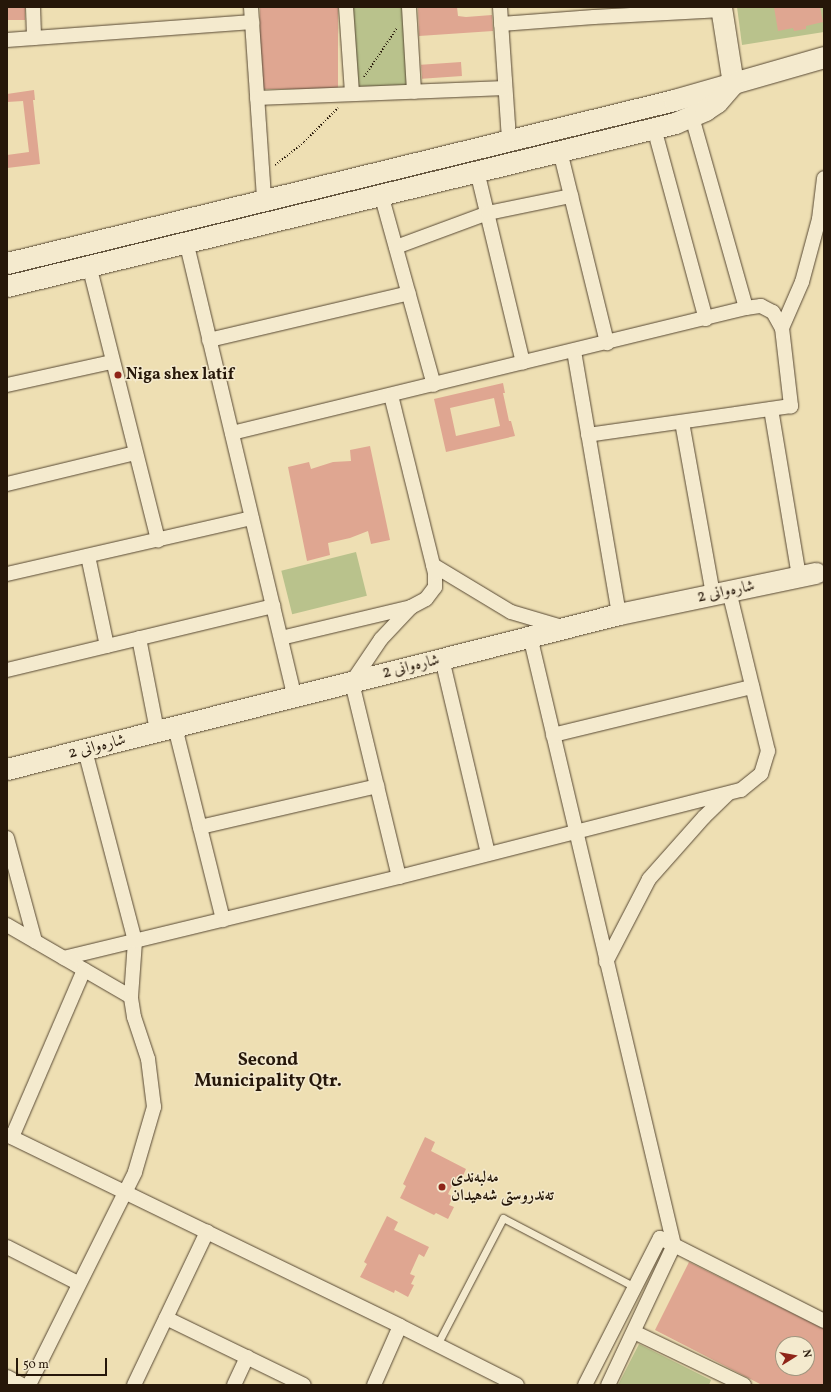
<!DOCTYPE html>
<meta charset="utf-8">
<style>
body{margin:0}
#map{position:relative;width:831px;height:1392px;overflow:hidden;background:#eedfb3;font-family:Vollkorn,Amiri,serif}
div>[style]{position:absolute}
.green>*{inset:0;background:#b9c28c;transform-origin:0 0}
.building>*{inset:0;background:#dfa691;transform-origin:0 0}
.path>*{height:2px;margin-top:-1px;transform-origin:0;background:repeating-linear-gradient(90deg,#261709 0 1px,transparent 0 3px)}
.roads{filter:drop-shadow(0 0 1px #584934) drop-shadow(0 0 1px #584934)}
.lane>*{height:7px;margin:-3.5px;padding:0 3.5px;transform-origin:3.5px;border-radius:3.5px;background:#f4eace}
.street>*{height:14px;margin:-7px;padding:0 7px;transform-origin:7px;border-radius:7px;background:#f4eace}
.secondary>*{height:21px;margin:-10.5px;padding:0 10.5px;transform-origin:10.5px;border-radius:10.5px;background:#f4eace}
.dots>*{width:11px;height:11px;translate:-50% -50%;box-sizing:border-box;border:2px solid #f4eace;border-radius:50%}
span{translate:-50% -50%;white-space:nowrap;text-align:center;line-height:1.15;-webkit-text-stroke:3px #f4eace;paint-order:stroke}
.poi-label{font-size:16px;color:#261709;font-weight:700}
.left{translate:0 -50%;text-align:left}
.street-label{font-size:16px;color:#261709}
.quarter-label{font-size:18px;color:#261709;font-weight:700}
.frame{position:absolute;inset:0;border:8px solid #261709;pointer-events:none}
.north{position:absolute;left:775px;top:1336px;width:40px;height:40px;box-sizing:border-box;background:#f4eace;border:1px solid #a2967f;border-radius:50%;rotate:79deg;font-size:11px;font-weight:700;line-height:16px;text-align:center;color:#261709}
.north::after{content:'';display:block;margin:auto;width:14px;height:18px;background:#8f2418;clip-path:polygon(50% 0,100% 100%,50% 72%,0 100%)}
.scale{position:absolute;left:16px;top:1358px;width:91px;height:18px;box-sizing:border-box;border:2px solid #261709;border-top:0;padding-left:5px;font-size:12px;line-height:14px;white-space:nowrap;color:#261709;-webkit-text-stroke:3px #f4eace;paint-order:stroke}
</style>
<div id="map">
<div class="green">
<i style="clip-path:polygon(343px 7px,403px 7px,407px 85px,355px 87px)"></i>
<i style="clip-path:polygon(737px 7px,824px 7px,824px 32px,742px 45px)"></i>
<i style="left:356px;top:552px;width:45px;height:77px;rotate:76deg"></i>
<i style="clip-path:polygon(639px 1344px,711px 1380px,709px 1385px,618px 1385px)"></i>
</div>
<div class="building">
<i style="left:7px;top:7px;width:18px;height:13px"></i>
<i style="left:260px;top:7px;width:78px;height:82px"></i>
<i style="clip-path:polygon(418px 7px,457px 7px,458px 16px,466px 17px,492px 15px,493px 31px,419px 36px)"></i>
<i style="clip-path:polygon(774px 7px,820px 7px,823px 22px,806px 26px,806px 29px,794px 31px,793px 28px,778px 31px)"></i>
<i style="left:461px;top:62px;width:14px;height:40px;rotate:86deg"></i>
<i style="clip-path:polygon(34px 90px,35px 100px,33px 100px,40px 164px,7px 168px,7px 155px,29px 152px,23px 101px,7px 102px,7px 94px)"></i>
<i style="clip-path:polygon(evenodd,503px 383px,505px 393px,503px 393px,509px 421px,511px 421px,515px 436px,446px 452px,434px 399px,503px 383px,494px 398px,500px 426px,456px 436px,450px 408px,494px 398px)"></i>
<i style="clip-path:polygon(370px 446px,390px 540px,371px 544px,368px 531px,350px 538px,328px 543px,330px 555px,307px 561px,288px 467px,309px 462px,311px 469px,333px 462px,351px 461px,350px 450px)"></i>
<i style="clip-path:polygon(425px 1137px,435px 1142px,431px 1151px,466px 1169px,462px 1178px,457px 1176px,448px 1194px,453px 1197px,449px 1205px,454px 1207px,448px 1219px,436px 1213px,434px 1215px,400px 1198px,406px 1186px,403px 1184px)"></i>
<i style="clip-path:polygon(387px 1216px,398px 1222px,394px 1230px,429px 1247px,424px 1257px,419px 1254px,410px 1274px,415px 1276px,411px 1284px,414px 1285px,408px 1297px,395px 1290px,394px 1293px,360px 1277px,367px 1264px,364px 1262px)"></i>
<i style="clip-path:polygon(evenodd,689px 1262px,824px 1329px,824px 1385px,762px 1385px,655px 1330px,689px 1262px,783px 1344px,807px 1344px,807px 1368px,783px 1368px,783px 1344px)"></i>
</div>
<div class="path">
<i style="left:364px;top:77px;width:59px;rotate:-56deg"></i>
<i style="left:275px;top:165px;width:37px;rotate:-38deg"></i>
<i style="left:304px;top:142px;width:48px;rotate:-45deg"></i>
</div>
<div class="roads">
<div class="lane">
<i style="left:437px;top:1345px;width:143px;rotate:-62.5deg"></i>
<i style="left:503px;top:1218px;width:149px;rotate:27.6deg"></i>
</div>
<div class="street">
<i style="left:33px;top:7px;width:31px;rotate:88deg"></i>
<i style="left:251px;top:7px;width:192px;rotate:86.1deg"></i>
<i style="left:346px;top:7px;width:86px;rotate:86deg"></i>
<i style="left:409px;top:7px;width:85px;rotate:86.6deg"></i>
<i style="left:500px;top:7px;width:133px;rotate:86.1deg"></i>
<i style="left:501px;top:24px;width:93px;rotate:-4.3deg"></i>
<i style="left:594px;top:17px;width:128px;rotate:-3.1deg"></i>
<i style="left:7px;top:40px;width:246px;rotate:-4.2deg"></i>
<i style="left:257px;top:98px;width:248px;rotate:-2.3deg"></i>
<i style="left:692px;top:117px;width:198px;rotate:74.2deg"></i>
<i style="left:654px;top:128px;width:198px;rotate:74.8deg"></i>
<i style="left:560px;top:151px;width:198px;rotate:76.2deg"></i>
<i style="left:477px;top:171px;width:197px;rotate:76.5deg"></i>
<i style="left:381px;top:194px;width:198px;rotate:74.5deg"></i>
<i style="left:186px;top:241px;width:468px;rotate:76.6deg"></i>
<i style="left:396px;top:247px;width:98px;rotate:-20.3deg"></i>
<i style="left:488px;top:213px;width:85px;rotate:-11.6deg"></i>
<i style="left:89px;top:265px;width:284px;rotate:75.9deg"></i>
<i style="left:782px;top:328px;width:50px;rotate:-66.5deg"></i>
<i style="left:802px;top:282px;width:65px;rotate:-74.9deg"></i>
<i style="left:819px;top:219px;width:41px;rotate:-83deg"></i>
<i style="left:209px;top:340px;width:205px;rotate:-13.2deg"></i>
<i style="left:574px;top:351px;width:267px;rotate:80.3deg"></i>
<i style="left:7px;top:385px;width:107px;rotate:-12.4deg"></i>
<i style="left:771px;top:409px;width:169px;rotate:80.5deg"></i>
<i style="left:682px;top:422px;width:175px;rotate:79.8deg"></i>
<i style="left:232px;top:433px;width:529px;rotate:-13.67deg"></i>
<i style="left:746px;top:308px;width:15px;rotate:-8deg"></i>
<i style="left:761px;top:306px;width:13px;rotate:27deg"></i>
<i style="left:773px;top:312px;width:18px;rotate:61deg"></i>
<i style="left:782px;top:328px;width:79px;rotate:83.4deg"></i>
<i style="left:791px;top:406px;width:205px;rotate:171.9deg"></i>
<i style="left:7px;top:484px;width:132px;rotate:-13.6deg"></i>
<i style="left:88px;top:556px;width:92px;rotate:78.1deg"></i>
<i style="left:433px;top:565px;width:91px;rotate:31.1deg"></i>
<i style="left:511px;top:612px;width:53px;rotate:16.4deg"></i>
<i style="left:7px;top:574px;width:251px;rotate:-12.9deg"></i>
<i style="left:530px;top:636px;width:626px;rotate:76.7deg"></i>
<i style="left:674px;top:1245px;width:155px;rotate:115.2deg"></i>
<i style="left:139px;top:638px;width:95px;rotate:79deg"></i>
<i style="left:281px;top:638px;width:134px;rotate:-13.4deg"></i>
<i style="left:411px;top:607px;width:17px;rotate:-28deg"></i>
<i style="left:426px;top:599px;width:15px;rotate:-53deg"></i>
<i style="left:435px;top:587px;width:14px;rotate:-90deg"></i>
<i style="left:435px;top:573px;width:183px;rotate:-103.9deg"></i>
<i style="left:442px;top:659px;width:200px;rotate:76.7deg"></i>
<i style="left:7px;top:670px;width:274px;rotate:-13.5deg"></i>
<i style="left:175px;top:727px;width:199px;rotate:76deg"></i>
<i style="left:553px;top:735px;width:205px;rotate:-13.6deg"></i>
<i style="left:200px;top:827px;width:182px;rotate:-13deg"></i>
<i style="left:7px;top:838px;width:107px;rotate:74.8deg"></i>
<i style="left:399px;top:877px;width:201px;rotate:-103.6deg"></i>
<i style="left:352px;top:682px;width:52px;rotate:-56deg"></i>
<i style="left:381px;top:639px;width:44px;rotate:-46.8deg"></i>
<i style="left:7px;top:925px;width:143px;rotate:30.1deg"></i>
<i style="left:64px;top:958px;width:345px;rotate:-13.6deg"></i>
<i style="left:399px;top:877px;width:353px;rotate:-14.3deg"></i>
<i style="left:741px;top:790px;width:26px;rotate:-39deg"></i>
<i style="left:761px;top:774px;width:24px;rotate:-73deg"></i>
<i style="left:768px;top:751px;width:165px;rotate:-103.7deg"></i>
<i style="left:606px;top:962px;width:93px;rotate:-62.6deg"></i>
<i style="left:649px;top:879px;width:83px;rotate:-48.4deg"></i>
<i style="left:704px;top:817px;width:33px;rotate:-44deg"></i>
<i style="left:7px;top:1135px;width:437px;rotate:25.9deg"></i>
<i style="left:400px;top:1326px;width:131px;rotate:26.8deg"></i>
<i style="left:12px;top:1137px;width:182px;rotate:-66.7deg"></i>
<i style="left:7px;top:1247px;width:80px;rotate:26.9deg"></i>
<i style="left:166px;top:1318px;width:153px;rotate:25.9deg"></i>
<i style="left:634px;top:1332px;width:122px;rotate:25.7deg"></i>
<i style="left:7px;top:1377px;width:17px;rotate:28deg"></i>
<i style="left:29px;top:1385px;width:238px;rotate:-63.5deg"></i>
<i style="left:135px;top:1172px;width:68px;rotate:-73.7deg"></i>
<i style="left:154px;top:1107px;width:48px;rotate:-97.1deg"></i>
<i style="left:148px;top:1059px;width:44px;rotate:-108.4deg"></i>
<i style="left:134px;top:1017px;width:20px;rotate:-99deg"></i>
<i style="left:131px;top:997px;width:56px;rotate:-85.9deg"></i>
<i style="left:135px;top:941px;width:197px;rotate:-104.7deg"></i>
<i style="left:134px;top:1385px;width:170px;rotate:-64.5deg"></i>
<i style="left:234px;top:1385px;width:31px;rotate:-65deg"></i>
<i style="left:374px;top:1385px;width:64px;rotate:-66.2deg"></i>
<i style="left:585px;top:1385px;width:165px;rotate:-63deg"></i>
<i style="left:660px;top:1238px;width:184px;rotate:26.8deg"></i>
</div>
<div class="secondary">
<i style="left:721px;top:7px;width:78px;rotate:81.1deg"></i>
<i style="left:7px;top:263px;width:687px;rotate:-13.73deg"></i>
<i style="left:674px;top:100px;width:156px;rotate:-16deg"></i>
<i style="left:7px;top:286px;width:688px;rotate:-13.71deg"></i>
<i style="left:675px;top:123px;width:33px;rotate:-23deg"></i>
<i style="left:705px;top:110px;width:14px;rotate:-34deg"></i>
<i style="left:717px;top:102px;width:23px;rotate:-49deg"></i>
<i style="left:7px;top:769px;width:631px;rotate:-14.21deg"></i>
<i style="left:619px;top:614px;width:201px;rotate:-11.8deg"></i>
</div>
</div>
<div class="dots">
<i style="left:118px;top:375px;background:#8f2418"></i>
<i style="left:442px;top:1187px;background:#8f2418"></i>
</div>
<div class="poi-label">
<span class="left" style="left:126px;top:375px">Niga shex latif</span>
<span class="left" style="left:451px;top:1187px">مەلبەندی<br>تەندروستی شەهیدان</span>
</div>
<div class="street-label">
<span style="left:726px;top:592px;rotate:-12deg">شارەوانی 2</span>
<span style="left:411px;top:667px;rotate:-14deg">شارەوانی 2</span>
<span style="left:97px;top:747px;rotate:-14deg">شارەوانی 2</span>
</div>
<div class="quarter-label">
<span style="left:268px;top:1072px">Second<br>Municipality Qtr.</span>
</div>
<div class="frame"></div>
<div class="north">N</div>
<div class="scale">50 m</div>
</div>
